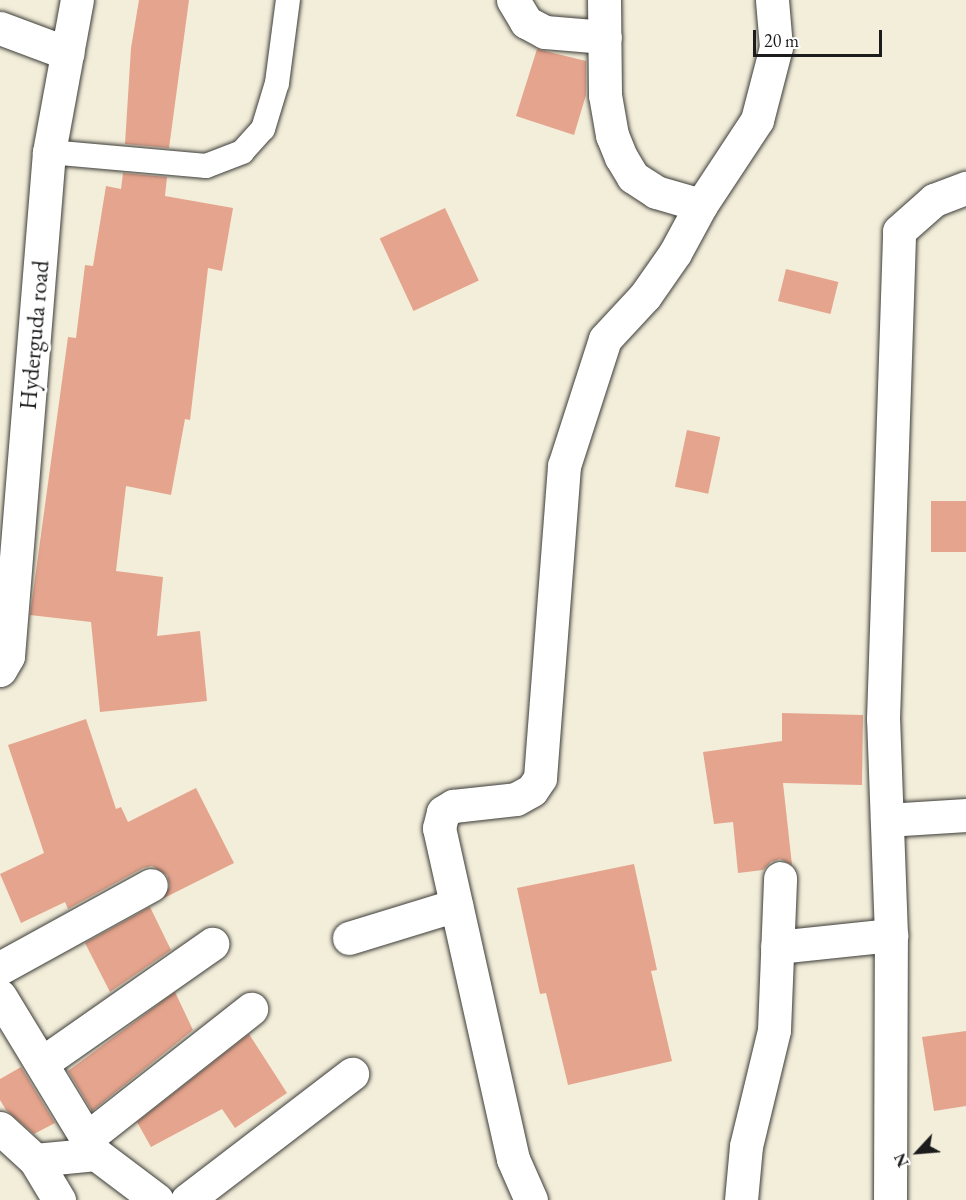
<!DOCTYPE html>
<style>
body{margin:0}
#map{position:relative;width:966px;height:1200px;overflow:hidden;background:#f3eeda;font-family:"EB Garamond",serif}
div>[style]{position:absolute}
.building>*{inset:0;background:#e5a48d;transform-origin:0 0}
.roads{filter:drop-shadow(0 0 2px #3c3c38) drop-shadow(0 0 2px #3c3c38)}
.service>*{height:24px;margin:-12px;padding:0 12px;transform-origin:12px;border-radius:12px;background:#fff}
.minor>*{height:33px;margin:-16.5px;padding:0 16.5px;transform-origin:16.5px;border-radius:16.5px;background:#fff}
.tertiary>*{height:33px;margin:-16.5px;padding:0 16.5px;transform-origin:16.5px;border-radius:16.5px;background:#fff}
span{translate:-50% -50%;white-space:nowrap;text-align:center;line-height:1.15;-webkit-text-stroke:6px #fff;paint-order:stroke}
.street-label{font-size:24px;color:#1c1c1c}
.north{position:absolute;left:888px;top:1122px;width:60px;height:60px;-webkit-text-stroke:4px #fff;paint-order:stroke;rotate:244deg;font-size:16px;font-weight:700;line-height:24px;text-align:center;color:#1c1c1c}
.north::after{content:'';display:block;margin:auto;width:21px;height:27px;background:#1c1c1c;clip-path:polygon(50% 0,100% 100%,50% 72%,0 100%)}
.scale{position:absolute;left:753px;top:30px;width:129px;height:27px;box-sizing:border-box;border:3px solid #1c1c1c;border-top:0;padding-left:8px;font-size:18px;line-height:21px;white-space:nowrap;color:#1c1c1c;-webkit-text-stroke:4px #fff;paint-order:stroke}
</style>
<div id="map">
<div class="building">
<i style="clip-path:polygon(139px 0,189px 0,169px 148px,125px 144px,131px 48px)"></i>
<i style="clip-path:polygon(537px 49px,586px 61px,586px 95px,574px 135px,516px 116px)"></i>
<i style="clip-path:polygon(123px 173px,167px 177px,165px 196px,233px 208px,222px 271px,208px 268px,190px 420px,185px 419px,171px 495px,126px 486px,116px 571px,163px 577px,157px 636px,200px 631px,207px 701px,100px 712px,91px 622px,30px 615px,68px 337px,76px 338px,85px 265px,93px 266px,106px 186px,121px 189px)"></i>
<i style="left:445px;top:208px;width:80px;height:72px;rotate:65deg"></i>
<i style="left:786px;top:269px;width:54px;height:33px;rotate:14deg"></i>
<i style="left:687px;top:430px;width:34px;height:58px;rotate:12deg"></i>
<i style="left:931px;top:501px;width:35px;height:51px"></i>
<i style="clip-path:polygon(782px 713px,863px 715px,862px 785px,783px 783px,792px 865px,780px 859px,771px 862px,763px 870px,738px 873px,733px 822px,714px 824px,703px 752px,782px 741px)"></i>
<i style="clip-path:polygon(86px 719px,116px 809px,121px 807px,128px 822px,196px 788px,234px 863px,162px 899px,170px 886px,167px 875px,152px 866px,143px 868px,68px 909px,65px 902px,21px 923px,0 874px,44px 853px,8px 745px)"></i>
<i style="clip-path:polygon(634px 864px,657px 970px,651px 971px,672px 1061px,568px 1085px,546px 993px,540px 994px,517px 888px)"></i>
<i style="clip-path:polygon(150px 907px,171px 950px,110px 992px,85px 943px)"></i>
<i style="clip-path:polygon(175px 992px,193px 1030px,92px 1111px,68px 1071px)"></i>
<i style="clip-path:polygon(966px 1031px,966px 1106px,934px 1111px,922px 1037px)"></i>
<i style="clip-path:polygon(249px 1034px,287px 1093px,235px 1128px,222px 1109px,151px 1147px,137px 1122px)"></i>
<i style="clip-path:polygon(21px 1067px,55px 1123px,34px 1134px,6px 1110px,0 1100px,0 1079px)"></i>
</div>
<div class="roads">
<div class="service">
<i style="left:49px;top:152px;width:158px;rotate:5.1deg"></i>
<i style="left:206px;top:166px;width:39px;rotate:-21deg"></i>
<i style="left:242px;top:152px;width:31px;rotate:-48deg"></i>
<i style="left:263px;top:129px;width:48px;rotate:-73.1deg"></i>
<i style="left:277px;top:83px;width:84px;rotate:-82.5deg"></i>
</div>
<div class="minor">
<i style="left:513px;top:0;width:26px;rotate:59deg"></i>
<i style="left:526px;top:22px;width:21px;rotate:28deg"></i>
<i style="left:545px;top:32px;width:60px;rotate:4.8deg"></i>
<i style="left:604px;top:0;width:95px;rotate:89.4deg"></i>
<i style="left:605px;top:95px;width:41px;rotate:80.1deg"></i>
<i style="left:612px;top:135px;width:24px;rotate:68deg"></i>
<i style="left:621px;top:157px;width:23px;rotate:59deg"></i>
<i style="left:633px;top:177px;width:27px;rotate:33deg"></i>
<i style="left:656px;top:192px;width:47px;rotate:16.1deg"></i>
<i style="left:0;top:28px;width:72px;rotate:20.5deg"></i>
<i style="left:887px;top:820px;width:79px;rotate:-3.6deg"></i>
<i style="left:349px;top:938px;width:112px;rotate:-17.1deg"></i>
<i style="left:777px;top:947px;width:115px;rotate:-6deg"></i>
<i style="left:0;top:968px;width:172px;rotate:-28.8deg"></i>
<i style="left:0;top:996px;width:185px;rotate:58.7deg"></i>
<i style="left:42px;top:1063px;width:208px;rotate:-35deg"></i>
<i style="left:0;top:1128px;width:47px;rotate:42.4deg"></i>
<i style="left:35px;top:1160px;width:61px;rotate:-5.6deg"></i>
<i style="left:96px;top:1154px;width:76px;rotate:37deg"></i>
<i style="left:87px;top:1138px;width:209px;rotate:-38.2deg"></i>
<i style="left:35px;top:1160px;width:47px;rotate:59deg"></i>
<i style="left:187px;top:1200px;width:208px;rotate:-37.4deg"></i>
<i style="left:531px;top:1200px;width:45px;rotate:-113.7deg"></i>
<i style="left:513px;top:1159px;width:339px;rotate:-102.6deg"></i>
<i style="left:439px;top:828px;width:16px;rotate:-76deg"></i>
<i style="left:443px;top:812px;width:12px;rotate:-31deg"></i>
<i style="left:453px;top:806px;width:63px;rotate:-6.3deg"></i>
<i style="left:516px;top:799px;width:18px;rotate:-29deg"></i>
<i style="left:532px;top:790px;width:14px;rotate:-56deg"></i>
<i style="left:540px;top:778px;width:313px;rotate:-85.6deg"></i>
<i style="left:564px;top:466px;width:133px;rotate:-72.1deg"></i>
<i style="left:605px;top:339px;width:59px;rotate:-47.1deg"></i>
<i style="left:645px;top:296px;width:52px;rotate:-55.1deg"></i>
<i style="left:675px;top:253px;width:55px;rotate:-61.6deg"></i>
<i style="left:701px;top:205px;width:102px;rotate:-56.6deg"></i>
<i style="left:757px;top:120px;width:75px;rotate:-75.4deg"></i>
<i style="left:776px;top:47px;width:47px;rotate:-94.9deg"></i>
<i style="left:741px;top:1200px;width:54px;rotate:-84.7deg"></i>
<i style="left:746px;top:1146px;width:119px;rotate:-76.4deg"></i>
<i style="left:774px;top:1030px;width:152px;rotate:-87.7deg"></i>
<i style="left:890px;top:1200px;width:265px;rotate:-89.8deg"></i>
<i style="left:891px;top:935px;width:216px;rotate:-92.1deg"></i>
<i style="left:883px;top:719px;width:488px;rotate:-88.1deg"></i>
<i style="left:899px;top:231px;width:47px;rotate:-41.5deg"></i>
<i style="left:934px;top:200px;width:34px;rotate:-21deg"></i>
</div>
<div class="tertiary">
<i style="left:0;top:670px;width:16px;rotate:-60deg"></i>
<i style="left:8px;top:656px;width:506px;rotate:-85.35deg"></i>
<i style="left:49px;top:152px;width:155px;rotate:-79.6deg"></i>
</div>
</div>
<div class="street-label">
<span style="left:34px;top:335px;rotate:-85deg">Hyderguda road</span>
</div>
<div class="north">N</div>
<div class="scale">20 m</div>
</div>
